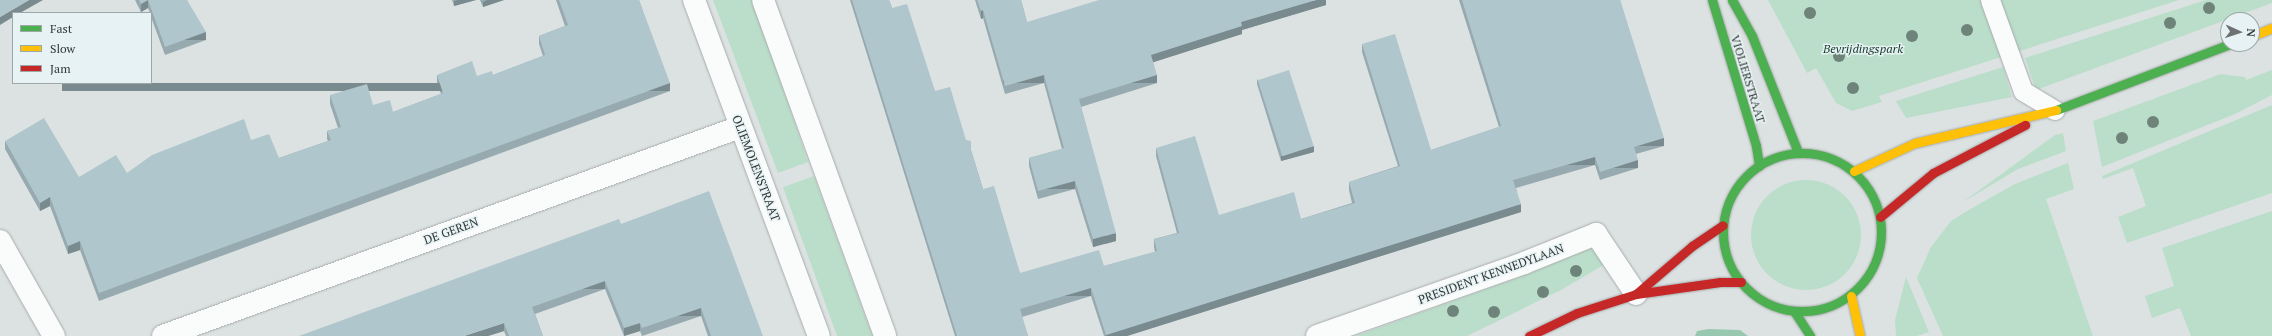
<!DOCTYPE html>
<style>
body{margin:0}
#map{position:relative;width:2272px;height:336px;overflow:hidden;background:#dce2e2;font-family:"PT Serif",serif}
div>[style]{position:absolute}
.green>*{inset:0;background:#badeca;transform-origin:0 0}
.round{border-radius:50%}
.forest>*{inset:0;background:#98c9b0}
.roads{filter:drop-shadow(0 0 1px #a7abab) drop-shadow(0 0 1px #a7abab)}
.lane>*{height:19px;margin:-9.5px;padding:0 9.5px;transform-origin:9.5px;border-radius:9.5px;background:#fafbfb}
.street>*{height:22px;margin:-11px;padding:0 11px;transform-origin:11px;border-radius:11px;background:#fafbfb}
.fast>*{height:9px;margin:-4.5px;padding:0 4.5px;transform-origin:4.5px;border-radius:4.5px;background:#4caf50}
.fast>.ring{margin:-4.5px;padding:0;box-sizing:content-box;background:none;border:9px solid #4caf50;border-radius:50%}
.slow>*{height:9px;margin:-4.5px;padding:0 4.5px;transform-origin:4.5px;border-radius:4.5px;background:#ffc107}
.jam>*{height:9px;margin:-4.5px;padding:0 4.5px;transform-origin:4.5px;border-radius:4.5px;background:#c62828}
.trees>*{width:12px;height:12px;margin:-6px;border-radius:50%;background:#6e847b}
.wall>*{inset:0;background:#96aaaf}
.shaded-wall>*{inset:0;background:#7a8b8f;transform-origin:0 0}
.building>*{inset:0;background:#afc6cc;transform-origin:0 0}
span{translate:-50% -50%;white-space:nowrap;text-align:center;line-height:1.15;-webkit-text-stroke:3px #e6f2f3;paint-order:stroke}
.park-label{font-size:12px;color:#143826;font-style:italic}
.street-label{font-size:12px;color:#323636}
.legend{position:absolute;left:12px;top:12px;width:140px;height:72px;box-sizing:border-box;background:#e6f2f3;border:1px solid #9ea7a7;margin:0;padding:5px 7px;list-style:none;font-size:12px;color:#323636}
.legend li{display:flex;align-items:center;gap:8px;height:20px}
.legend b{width:20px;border:1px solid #9ea7a7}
.north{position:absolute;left:2220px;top:12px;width:40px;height:40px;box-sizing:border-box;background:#e6f2f3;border:1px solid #9ea7a7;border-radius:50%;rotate:93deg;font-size:11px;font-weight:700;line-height:16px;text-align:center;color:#323636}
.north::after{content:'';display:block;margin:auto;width:14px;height:18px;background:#6e7272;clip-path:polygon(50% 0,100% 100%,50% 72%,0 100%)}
</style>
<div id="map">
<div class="green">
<i style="clip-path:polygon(713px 0,753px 0,808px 162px,778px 173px)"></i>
<i style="clip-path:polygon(1768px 0,2179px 0,1879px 96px,1882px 102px,1852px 111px,1836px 103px,1816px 68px,1807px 73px)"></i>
<i style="clip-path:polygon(2206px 0,2272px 0,2272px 3px,2036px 90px,2025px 58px)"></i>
<i style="clip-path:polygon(2003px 67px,2012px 97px,1906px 118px,1896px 101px)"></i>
<i style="clip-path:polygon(2272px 70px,2272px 95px,2235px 114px,2102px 167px,2093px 121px,2221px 74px,2245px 77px,2246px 80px)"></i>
<i style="clip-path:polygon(2272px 105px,2272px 193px,2127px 243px,2118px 217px,2146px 206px,2133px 168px,2103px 179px,2102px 176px)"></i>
<i style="clip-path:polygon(2063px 133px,2066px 151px,2018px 169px,1963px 202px,2055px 135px)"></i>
<i style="clip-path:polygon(2068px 163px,2074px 189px,2046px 199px,2093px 336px,1943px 336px,1917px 278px,1931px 247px,1951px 221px,1972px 208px,2015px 184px)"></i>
<i style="left:814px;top:176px;width:171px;height:33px;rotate:70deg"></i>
<i class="round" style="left:1751px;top:180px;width:110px;height:110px"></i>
<i style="clip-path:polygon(2272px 211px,2272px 336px,2191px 336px,2180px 308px,2152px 318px,2145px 296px,2174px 286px,2162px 248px)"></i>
<i style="clip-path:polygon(1591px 248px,1594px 248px,1607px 263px,1561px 290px,1467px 336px,1356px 336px,1528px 274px)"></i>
<i style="clip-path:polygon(1906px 277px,1929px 332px,1917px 336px,1896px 336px,1895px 320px)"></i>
</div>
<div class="forest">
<i style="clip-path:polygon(1709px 329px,1740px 330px,1748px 336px,1695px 336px,1697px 331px)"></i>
</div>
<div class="roads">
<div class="lane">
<i style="left:1990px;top:0;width:97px;rotate:70.1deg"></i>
<i style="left:2023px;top:91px;width:37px;rotate:31deg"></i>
</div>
<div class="street">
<i style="left:694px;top:0;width:358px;rotate:69.6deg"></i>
<i style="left:763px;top:0;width:357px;rotate:70deg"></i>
<i style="left:0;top:241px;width:109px;rotate:60.4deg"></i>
<i style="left:163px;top:336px;width:614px;rotate:-19.91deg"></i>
<i style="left:1317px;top:336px;width:219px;rotate:-19.4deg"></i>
<i style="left:1524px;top:263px;width:78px;rotate:-21.9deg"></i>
<i style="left:1596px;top:234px;width:72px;rotate:56.3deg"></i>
</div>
<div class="fast">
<i style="left:1712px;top:0;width:152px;rotate:73.2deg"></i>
<i style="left:1756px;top:146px;width:20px;rotate:81deg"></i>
<i style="left:1732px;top:0;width:41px;rotate:60.9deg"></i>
<i style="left:1752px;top:36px;width:125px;rotate:68.4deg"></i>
<i style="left:2056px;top:110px;width:186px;rotate:-20.8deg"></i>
<i class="ring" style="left:1723px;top:153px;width:149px;height:149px"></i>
<i style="left:1794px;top:311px;width:30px;rotate:57deg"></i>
</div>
<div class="slow">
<i style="left:2252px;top:36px;width:22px;rotate:-22deg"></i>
<i style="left:1854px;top:171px;width:67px;rotate:-24.7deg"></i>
<i style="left:1915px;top:143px;width:145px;rotate:-13.2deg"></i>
<i style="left:1851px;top:296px;width:41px;rotate:77.3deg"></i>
</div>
<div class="jam">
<i style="left:1880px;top:217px;width:69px;rotate:-39.7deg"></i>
<i style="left:1933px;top:173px;width:104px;rotate:-27.6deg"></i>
<i style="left:1636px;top:294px;width:74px;rotate:-40.6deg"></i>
<i style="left:1692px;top:246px;width:37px;rotate:-34deg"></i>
<i style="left:1529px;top:336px;width:53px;rotate:-25.6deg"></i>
<i style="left:1577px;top:313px;width:62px;rotate:-17.9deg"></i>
<i style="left:1636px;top:294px;width:85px;rotate:-8.1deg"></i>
<i style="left:1720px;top:282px;width:21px"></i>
</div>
</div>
<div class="trees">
<i style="left:2209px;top:8px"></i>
<i style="left:1810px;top:13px"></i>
<i style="left:2170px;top:23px"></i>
<i style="left:1967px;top:30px"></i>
<i style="left:1912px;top:36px"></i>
<i style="left:1839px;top:56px"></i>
<i style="left:1853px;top:88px"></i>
<i style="left:2153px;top:122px"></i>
<i style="left:2122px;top:138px"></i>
<i style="left:1576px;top:271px"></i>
<i style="left:1543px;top:292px"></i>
<i style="left:1453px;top:311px"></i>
<i style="left:1494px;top:312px"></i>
</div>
<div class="wall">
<i style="clip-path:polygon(135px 0,187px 0,206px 40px,165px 55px,151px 17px,151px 13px,150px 13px,148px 8px,141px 12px)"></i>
<i style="clip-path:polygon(452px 0,476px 0,454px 6px)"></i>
<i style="clip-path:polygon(480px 0,504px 0,483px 7px)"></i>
<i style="clip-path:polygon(556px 0,639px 0,670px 91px,99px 301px,80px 250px,68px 254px,50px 206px,40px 211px,5px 149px,5px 141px,79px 177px,127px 173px,251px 140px,279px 158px,328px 141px,327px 139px,327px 131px,338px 128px,330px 104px,330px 95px,373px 105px,393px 112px,441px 94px,437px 83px,437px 75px,477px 76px,493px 75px,543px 56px,539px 44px,539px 36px,565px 26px)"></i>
<i style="clip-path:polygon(850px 0,889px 0,892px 8px,935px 91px,971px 150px,983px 189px,1020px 273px,1104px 266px,1155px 252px,1154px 247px,1154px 239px,1177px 233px,1156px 156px,1156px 148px,1219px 215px,1301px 219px,1352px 203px,1349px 190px,1349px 182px,1398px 166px,1362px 52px,1362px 44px,1431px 150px,1499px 127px,1459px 0,1620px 0,1664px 146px,1636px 154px,1638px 168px,1600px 180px,1595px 165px,1516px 188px,1521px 212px,1127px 336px,1104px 336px,1091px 296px,1022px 317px,1028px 336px,955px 336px)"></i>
<i style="clip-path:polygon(975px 0,1021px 0,1027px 22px,1326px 0,1326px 5px,1242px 30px,1242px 34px,1153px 62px,1157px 83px,1081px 107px,1116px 241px,1093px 247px,1075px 189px,1038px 199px,1029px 166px,1029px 158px,1062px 149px,1044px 83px,1005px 94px,983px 18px,981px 19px)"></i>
<i style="clip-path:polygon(1257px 79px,1314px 152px,1281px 161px,1257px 84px)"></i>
<i style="clip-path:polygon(621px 224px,763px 336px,708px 336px,701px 316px,642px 336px,640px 331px,624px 336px,605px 289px,535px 314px,543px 336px,506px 336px,504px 331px,488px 336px)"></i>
</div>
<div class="shaded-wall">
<i style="clip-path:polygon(29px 0,43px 0,20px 13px,13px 13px,13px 17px,0 25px,0 17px)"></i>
<i style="clip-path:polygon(148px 0,148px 8px,141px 12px,141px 4px)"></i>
<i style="clip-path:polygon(458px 0,476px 0,454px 6px,454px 1px)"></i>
<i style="clip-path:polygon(487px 0,504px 0,483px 7px,483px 2px)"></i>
<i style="clip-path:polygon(1316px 0,1326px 0,1326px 5px,1242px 30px,1242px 34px,1151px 63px,1151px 55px,1241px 22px)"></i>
<i style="clip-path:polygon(983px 10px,983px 18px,981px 19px,981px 11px)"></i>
<i style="left:206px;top:32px;width:8px;height:44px;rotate:90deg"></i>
<i style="left:1044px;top:75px;width:8px;height:41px;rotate:90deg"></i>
<i style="left:1157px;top:75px;width:8px;height:82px;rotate:90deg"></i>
<i style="left:670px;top:83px;width:8px;height:608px;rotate:90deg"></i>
<i style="left:1664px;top:138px;width:8px;height:31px;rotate:90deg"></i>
<i style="clip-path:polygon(1314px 146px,1314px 152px,1281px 161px,1281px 156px)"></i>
<i style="left:1595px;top:157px;width:8px;height:85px;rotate:90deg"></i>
<i style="left:1638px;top:160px;width:8px;height:40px;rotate:90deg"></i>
<i style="left:1075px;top:181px;width:8px;height:38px;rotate:90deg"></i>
<i style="clip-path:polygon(50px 197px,50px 206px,40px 211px,40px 203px)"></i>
<i style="clip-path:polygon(1521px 204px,1521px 212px,1127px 336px,1106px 336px,1106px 335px)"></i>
<i style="clip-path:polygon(1116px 233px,1116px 241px,1093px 247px,1093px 239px)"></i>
<i style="clip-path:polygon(80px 241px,80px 250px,68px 254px,68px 246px)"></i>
<i style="left:605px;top:281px;width:8px;height:77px;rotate:90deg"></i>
<i style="left:1091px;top:288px;width:8px;height:74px;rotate:90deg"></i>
<i style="left:701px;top:308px;width:8px;height:62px;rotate:90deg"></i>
<i style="clip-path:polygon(504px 323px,504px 331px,488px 336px,464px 336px)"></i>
<i style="clip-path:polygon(640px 323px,640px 331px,624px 336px,624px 328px)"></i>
</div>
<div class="building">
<i style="clip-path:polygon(0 0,29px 0,0 17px)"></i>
<i style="clip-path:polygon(139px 0,187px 0,206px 32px,165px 47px,148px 0,141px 4px)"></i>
<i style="clip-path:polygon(559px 0,639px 0,670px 83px,99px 293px,80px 241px,68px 246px,50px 197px,40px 203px,5px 141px,44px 118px,79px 177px,116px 155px,127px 173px,152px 155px,244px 119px,251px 140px,269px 134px,279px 158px,331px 140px,327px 131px,341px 127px,330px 95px,367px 84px,373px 105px,390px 100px,393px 112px,443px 93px,437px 75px,472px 61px,477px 76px,492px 71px,493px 75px,545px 55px,539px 36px,568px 25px)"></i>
<i style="clip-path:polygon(852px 0,889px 0,892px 8px,907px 4px,935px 91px,950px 87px,966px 140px,971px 141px,971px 150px,983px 189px,994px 186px,1020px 273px,1099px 250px,1104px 266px,1157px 251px,1154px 239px,1179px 233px,1156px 148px,1195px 136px,1219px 215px,1294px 192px,1301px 219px,1355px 203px,1349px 182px,1400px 166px,1362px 44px,1395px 34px,1431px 150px,1501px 126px,1462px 0,1620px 0,1664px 138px,1634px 147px,1638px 160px,1600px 172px,1595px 157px,1513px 180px,1521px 204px,1106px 335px,1091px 288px,1020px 309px,1028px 336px,957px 336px)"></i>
<i style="clip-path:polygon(977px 0,1021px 0,1027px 22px,1099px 0,1316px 0,1241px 22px,1242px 26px,1151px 55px,1157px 75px,1079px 99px,1116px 233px,1093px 239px,1075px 181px,1038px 191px,1029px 158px,1064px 148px,1044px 75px,1005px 86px,983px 10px,981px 11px)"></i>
<i style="left:1289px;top:70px;width:80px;height:33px;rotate:72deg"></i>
<i style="clip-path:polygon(709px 191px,763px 336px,711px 336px,701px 308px,642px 328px,640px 323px,624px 328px,605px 281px,532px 307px,543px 336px,509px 336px,504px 323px,464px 336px,299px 336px,619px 219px,621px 224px)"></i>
</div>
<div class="park-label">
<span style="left:1863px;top:49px">Bevrijdingspark</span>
</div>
<div class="street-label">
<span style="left:1748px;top:79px;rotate:73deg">VIOLIERSTRAAT</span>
<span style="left:756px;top:168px;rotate:69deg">OLIEMOLENSTRAAT</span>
<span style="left:451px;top:231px;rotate:-20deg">DE GEREN</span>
<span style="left:1491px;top:274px;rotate:-20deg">PRESIDENT KENNEDYLAAN</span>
</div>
<ul class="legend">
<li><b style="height:5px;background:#4caf50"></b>Fast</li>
<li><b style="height:5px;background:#ffc107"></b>Slow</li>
<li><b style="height:5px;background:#c62828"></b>Jam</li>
</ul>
<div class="north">N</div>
</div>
